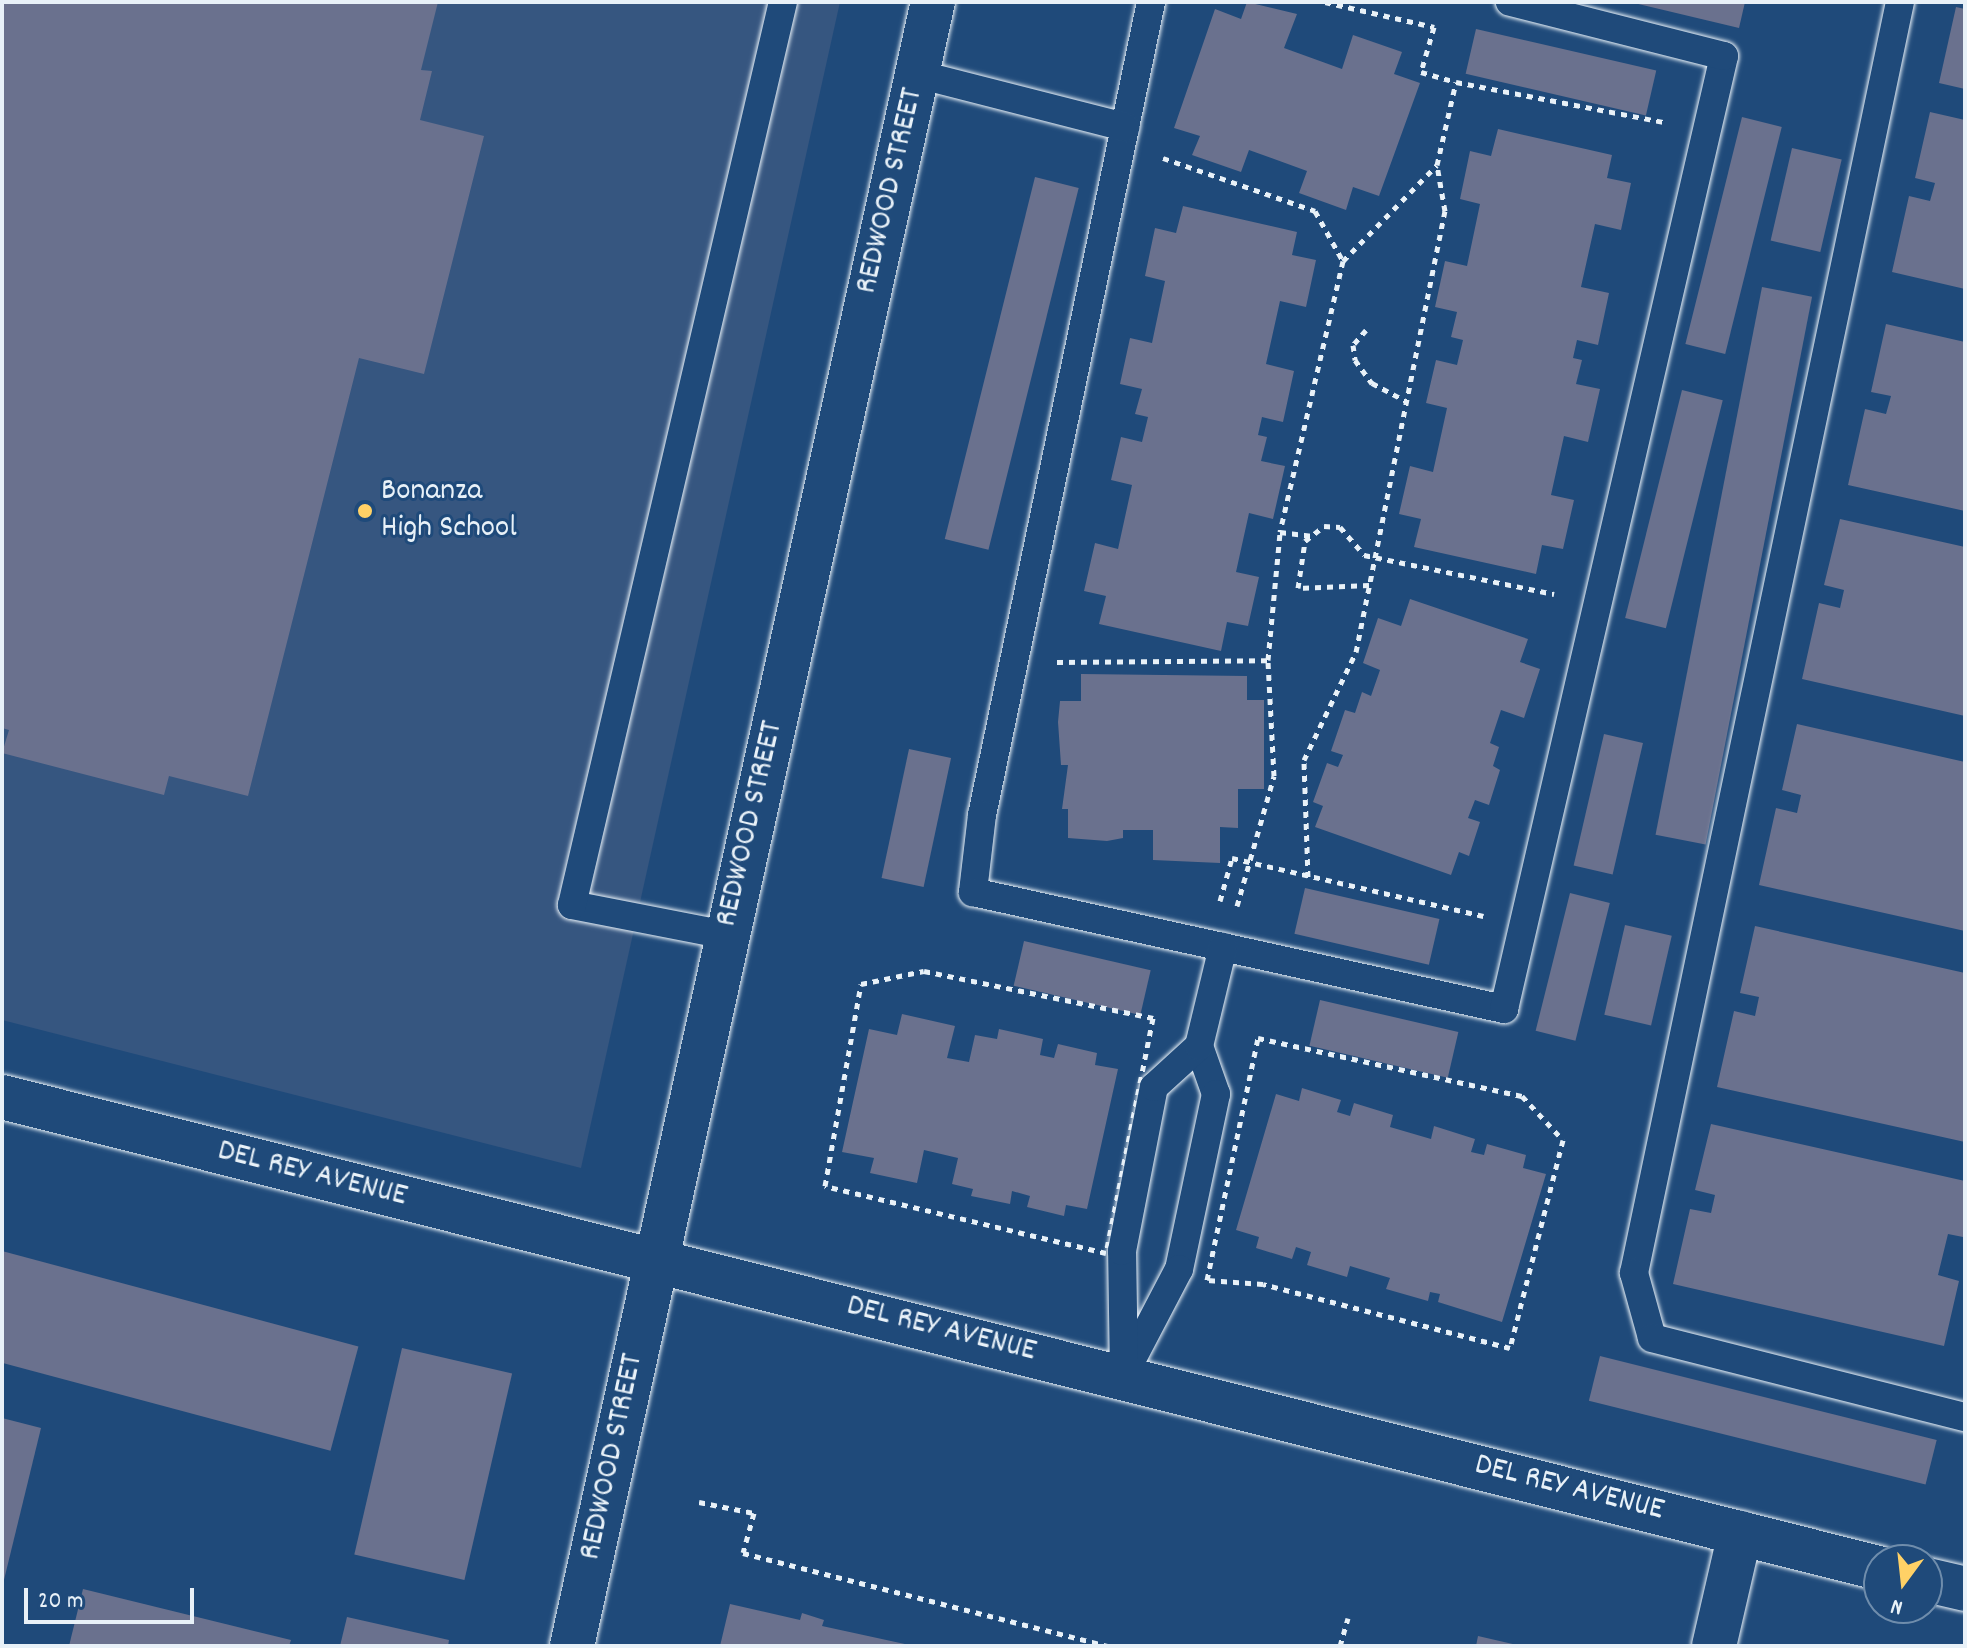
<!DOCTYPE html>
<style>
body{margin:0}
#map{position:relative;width:1967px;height:1648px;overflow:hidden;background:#1f4a7a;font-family:Dekko,sans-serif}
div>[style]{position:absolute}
.built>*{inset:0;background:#365680}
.building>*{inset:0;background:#6a718e;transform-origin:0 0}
.path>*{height:5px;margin-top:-2.5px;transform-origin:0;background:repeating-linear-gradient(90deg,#e8f1f8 0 6px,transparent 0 12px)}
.roads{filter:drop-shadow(0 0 2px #e8f1f8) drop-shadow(0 0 2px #e8f1f8)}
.service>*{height:28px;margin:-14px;padding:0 14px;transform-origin:14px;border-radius:14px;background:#1f4a7a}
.minor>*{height:44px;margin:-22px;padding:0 22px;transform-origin:22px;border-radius:22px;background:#1f4a7a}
.tertiary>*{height:44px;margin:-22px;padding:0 22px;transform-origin:22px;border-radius:22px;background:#1f4a7a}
.dots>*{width:22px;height:22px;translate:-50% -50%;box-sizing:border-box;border:4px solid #1f4a7a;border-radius:50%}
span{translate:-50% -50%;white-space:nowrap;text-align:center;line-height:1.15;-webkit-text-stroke:6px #1f4a7a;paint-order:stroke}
.street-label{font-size:32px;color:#e8f1f8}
.poi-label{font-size:32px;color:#e8f1f8}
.left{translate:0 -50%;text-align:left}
.frame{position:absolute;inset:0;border:4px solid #e8f1f8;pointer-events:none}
.north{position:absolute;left:1863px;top:1544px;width:80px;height:80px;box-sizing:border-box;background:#1f4a7a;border:2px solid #6f8dac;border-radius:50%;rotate:195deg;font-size:22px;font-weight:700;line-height:32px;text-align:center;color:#e8f1f8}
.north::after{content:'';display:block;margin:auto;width:28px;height:36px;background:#ffd166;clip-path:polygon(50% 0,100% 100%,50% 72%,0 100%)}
.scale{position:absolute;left:24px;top:1588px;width:170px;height:36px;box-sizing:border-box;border:4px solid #e8f1f8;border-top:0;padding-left:10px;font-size:24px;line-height:28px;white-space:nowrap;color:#e8f1f8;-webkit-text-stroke:6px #1f4a7a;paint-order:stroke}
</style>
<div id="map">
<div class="built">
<i style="clip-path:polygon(2px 2px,840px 2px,581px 1168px,2px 1020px)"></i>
</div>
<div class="building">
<i style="clip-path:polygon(2px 2px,438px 2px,421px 70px,432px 71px,420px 120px,484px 136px,424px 374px,359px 358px,248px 796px,169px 776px,164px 795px,2px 753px,9px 730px,2px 728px)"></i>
<i style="clip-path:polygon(1247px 2px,1297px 14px,1284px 48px,1342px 69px,1353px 35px,1402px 52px,1394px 74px,1420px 83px,1379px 196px,1353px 187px,1346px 210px,1299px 193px,1307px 171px,1249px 150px,1241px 172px,1192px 155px,1200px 136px,1174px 128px,1215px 9px,1241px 19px)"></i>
<i style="clip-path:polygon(1630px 2px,1745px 2px,1739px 28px)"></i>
<i style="clip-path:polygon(1956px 7px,1965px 9px,1965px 89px,1939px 83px)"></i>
<i style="left:1476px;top:29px;width:185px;height:46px;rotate:13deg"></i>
<i style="clip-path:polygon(1930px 112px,1965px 120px,1965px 289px,1892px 272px,1909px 196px,1930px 201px,1935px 183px,1915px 178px)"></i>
<i style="left:1742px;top:117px;width:41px;height:234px;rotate:14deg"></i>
<i style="clip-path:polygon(1498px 129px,1612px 155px,1607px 178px,1631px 183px,1621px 230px,1595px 224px,1581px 287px,1609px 293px,1598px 345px,1577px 340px,1573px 358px,1582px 360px,1576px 384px,1600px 389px,1588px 442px,1564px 436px,1551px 495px,1574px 500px,1563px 549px,1542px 545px,1536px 574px,1414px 547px,1421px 519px,1399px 514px,1410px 466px,1433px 472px,1447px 408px,1426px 403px,1436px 360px,1457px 365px,1463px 340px,1451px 337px,1457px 312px,1435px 307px,1445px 261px,1467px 266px,1480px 204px,1460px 199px,1470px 151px,1491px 156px)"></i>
<i style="left:1792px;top:148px;width:51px;height:95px;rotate:13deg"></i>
<i style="left:1035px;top:177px;width:45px;height:373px;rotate:14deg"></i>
<i style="clip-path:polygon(1183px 206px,1297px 232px,1292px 255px,1316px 260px,1306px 307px,1280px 301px,1266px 364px,1294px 371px,1283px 422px,1262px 417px,1258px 435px,1267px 437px,1261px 461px,1285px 466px,1273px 519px,1249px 513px,1236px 572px,1259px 577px,1248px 626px,1227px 622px,1221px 651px,1099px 624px,1106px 596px,1084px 591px,1095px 543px,1118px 549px,1132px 485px,1111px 480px,1121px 437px,1142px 442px,1148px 417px,1135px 414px,1142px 389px,1120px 384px,1130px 338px,1152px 343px,1165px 281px,1145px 276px,1155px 228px,1176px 233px)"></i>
<i style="left:1762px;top:287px;width:51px;height:558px;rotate:11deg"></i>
<i style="clip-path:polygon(1886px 324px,1965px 342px,1965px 511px,1848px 485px,1865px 409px,1886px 414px,1891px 396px,1871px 392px)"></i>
<i style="left:1682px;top:390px;width:42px;height:235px;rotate:14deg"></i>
<i style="clip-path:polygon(1840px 519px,1965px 547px,1965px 716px,1802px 679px,1819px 603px,1840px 608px,1844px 590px,1824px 585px)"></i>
<i style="clip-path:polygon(1410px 599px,1528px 639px,1520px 662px,1540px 669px,1524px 718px,1501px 710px,1490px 743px,1499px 747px,1493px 766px,1500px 770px,1489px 805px,1475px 800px,1468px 818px,1480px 822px,1469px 856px,1459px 852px,1451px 875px,1315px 827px,1323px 806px,1313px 802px,1327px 763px,1338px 767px,1343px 755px,1331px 751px,1345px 710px,1355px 713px,1362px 692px,1371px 696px,1380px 670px,1363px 663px,1378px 618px,1401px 626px)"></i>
<i style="clip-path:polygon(1081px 674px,1247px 676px,1247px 700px,1264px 700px,1264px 789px,1238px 789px,1238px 828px,1220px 827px,1220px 863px,1153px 860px,1153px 830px,1123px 830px,1123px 838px,1107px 841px,1068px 838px,1068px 809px,1062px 809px,1068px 765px,1061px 765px,1058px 722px,1060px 701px,1081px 701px)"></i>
<i style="clip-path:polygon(1797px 724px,1965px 762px,1965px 931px,1759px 885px,1776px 808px,1797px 813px,1801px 795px,1782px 790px)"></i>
<i style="left:1604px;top:734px;width:40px;height:135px;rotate:13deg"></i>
<i style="left:909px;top:749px;width:43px;height:132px;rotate:12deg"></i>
<i style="left:1305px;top:888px;width:138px;height:47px;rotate:13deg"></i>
<i style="left:1570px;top:893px;width:41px;height:142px;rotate:14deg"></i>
<i style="left:1625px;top:925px;width:48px;height:92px;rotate:13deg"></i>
<i style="clip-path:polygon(1755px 926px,1965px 973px,1965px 1142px,1717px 1087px,1734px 1011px,1755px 1016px,1759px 997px,1740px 993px)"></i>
<i style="left:1024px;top:941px;width:130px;height:46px;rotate:13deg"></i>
<i style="left:1320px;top:1000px;width:142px;height:47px;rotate:13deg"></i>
<i style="clip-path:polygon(902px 1014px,955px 1026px,947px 1058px,969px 1062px,975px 1035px,997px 1039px,999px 1029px,1043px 1039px,1040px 1055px,1054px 1058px,1058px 1044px,1097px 1053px,1095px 1065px,1118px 1069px,1087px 1209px,1066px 1205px,1064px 1216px,1027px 1207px,1030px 1196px,1012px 1191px,1010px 1204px,971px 1196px,973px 1189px,952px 1184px,958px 1158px,924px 1150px,917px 1183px,870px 1173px,874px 1158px,842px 1152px,869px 1029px,897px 1035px)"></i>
<i style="clip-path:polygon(1302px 1088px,1341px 1100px,1337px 1112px,1350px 1116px,1354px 1103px,1393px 1115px,1390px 1127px,1431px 1139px,1434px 1126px,1475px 1139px,1471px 1152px,1484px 1155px,1487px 1144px,1526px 1155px,1523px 1168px,1546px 1174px,1502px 1322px,1438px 1302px,1440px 1294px,1430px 1292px,1428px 1301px,1386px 1289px,1390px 1278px,1350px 1266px,1347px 1277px,1307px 1265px,1311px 1252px,1296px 1247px,1292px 1259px,1256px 1248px,1259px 1237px,1236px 1230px,1276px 1094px,1299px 1101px)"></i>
<i style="clip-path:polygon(1711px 1124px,1965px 1181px,1963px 1237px,1948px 1234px,1938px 1275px,1959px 1281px,1944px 1346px,1673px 1284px,1690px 1209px,1711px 1213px,1715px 1195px,1695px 1190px)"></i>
<i style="left:2px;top:1251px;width:369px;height:108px;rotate:15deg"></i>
<i style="left:402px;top:1348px;width:113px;height:212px;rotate:13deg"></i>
<i style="left:1600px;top:1356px;width:347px;height:46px;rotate:14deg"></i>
<i style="clip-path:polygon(2px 1418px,41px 1428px,3px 1584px,2px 1584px)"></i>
<i style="clip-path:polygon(83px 1589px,291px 1640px,289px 1646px,69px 1646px)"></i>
<i style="clip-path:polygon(730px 1604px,800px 1620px,802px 1613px,824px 1620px,822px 1626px,914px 1646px,720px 1646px)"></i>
<i style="clip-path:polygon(347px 1617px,449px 1640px,448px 1646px,340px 1646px)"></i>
<i style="clip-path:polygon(1478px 1636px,1517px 1645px,1517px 1646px,1476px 1646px)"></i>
</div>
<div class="path">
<i style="left:1325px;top:2px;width:112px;rotate:12.9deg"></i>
<i style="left:1434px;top:27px;width:47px;rotate:106.1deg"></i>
<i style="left:1421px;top:72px;width:36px;rotate:16deg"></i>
<i style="left:1163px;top:158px;width:161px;rotate:19.2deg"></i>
<i style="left:1315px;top:211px;width:57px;rotate:60.8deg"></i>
<i style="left:1343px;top:261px;width:278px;rotate:103.1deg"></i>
<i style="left:1343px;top:261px;width:134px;rotate:-45.6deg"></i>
<i style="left:1366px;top:330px;width:20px;rotate:131deg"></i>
<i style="left:1353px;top:345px;width:15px;rotate:82deg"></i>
<i style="left:1355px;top:360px;width:29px;rotate:54deg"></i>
<i style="left:1372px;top:383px;width:38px;rotate:28deg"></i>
<i style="left:1369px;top:585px;width:71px;rotate:177.6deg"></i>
<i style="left:1298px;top:588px;width:48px;rotate:-81.5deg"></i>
<i style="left:1305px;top:541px;width:24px;rotate:-38deg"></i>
<i style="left:1324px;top:526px;width:16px;rotate:4deg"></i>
<i style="left:1340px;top:527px;width:37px;rotate:49deg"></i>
<i style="left:1364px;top:555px;width:194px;rotate:11.6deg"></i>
<i style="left:1057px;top:662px;width:211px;rotate:-0.5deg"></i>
<i style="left:1308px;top:877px;width:117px;rotate:-92deg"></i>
<i style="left:1304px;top:760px;width:120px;rotate:-64.3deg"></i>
<i style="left:1356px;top:652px;width:450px;rotate:-78.6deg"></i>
<i style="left:1445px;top:211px;width:47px;rotate:-99.9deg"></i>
<i style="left:1437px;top:165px;width:85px;rotate:-77.1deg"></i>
<i style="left:1456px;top:82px;width:212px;rotate:10.9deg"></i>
<i style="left:1220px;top:901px;width:45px;rotate:-74.4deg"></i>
<i style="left:1232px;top:858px;width:258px;rotate:13deg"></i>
<i style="left:1237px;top:906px;width:135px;rotate:-74.1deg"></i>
<i style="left:1274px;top:776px;width:116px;rotate:-93deg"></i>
<i style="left:1268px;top:660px;width:129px;rotate:-84.6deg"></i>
<i style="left:1280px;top:532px;width:31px;rotate:7deg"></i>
<i style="left:924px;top:971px;width:234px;rotate:11.6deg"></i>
<i style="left:1153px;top:1018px;width:240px;rotate:101.3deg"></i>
<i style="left:1106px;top:1253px;width:289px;rotate:-166.6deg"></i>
<i style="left:825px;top:1186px;width:205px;rotate:-79.9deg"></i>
<i style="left:861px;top:984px;width:64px;rotate:-11.7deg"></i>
<i style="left:1258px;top:1038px;width:270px;rotate:12.4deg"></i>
<i style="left:1522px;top:1096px;width:60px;rotate:47deg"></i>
<i style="left:1563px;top:1140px;width:215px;rotate:104.3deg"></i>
<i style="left:1510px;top:1348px;width:255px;rotate:-165.5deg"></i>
<i style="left:1263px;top:1284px;width:56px;rotate:-175.9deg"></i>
<i style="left:1207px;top:1280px;width:247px;rotate:-78.1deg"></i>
<i style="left:699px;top:1502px;width:56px;rotate:11.3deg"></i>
<i style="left:754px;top:1513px;width:41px;rotate:105.4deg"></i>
<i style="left:743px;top:1553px;width:377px;rotate:14.3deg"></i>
<i style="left:1340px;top:1646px;width:29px;rotate:-74deg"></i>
</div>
<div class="roads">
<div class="service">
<i style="left:1151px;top:2px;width:830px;rotate:101.74deg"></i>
<i style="left:982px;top:815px;width:78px;rotate:96.7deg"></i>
<i style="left:973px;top:892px;width:544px;rotate:12.43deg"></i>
<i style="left:1504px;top:1009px;width:978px;rotate:-77deg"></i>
<i style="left:1724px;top:56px;width:221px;rotate:-165.8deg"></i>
<i style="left:1900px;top:2px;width:1299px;rotate:101.82deg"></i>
<i style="left:1634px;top:1273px;width:67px;rotate:74.5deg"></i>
<i style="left:1652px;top:1338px;width:323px;rotate:14.2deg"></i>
<i style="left:917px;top:74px;width:215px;rotate:14.3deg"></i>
<i style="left:726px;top:935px;width:157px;rotate:-169deg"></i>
<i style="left:572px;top:905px;width:927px;rotate:-76.85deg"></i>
<i style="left:1199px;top:1046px;width:51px;rotate:70.5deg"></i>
<i style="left:1216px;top:1094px;width:179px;rotate:101.9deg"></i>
<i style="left:1179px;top:1269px;width:119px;rotate:117.6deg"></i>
<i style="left:1124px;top:1374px;width:123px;rotate:-90.9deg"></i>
<i style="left:1122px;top:1251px;width:167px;rotate:-79deg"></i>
<i style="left:1154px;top:1087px;width:61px;rotate:-42.3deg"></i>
<i style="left:1199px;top:1046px;width:102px;rotate:-76.4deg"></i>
</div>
<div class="minor">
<i style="left:1714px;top:1646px;width:116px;rotate:-77deg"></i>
</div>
<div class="tertiary">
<i style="left:2px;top:1097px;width:1935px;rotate:14.09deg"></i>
<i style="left:1927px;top:1580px;width:39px;rotate:13deg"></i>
<i style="left:572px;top:1646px;width:1683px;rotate:-77.62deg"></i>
</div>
</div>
<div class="dots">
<i style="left:365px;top:511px;background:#ffd166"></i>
</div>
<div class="street-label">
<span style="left:891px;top:191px;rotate:-77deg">REDWOOD STREET</span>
<span style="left:751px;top:824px;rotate:-77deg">REDWOOD STREET</span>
<span style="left:312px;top:1175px;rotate:14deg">DEL REY AVENUE</span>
<span style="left:941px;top:1330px;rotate:14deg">DEL REY AVENUE</span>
<span style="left:613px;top:1457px;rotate:-78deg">REDWOOD STREET</span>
<span style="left:1569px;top:1489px;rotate:14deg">DEL REY AVENUE</span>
</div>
<div class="poi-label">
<span class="left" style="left:381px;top:511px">Bonanza<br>High School</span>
</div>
<div class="frame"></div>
<div class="north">N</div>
<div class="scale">20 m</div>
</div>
